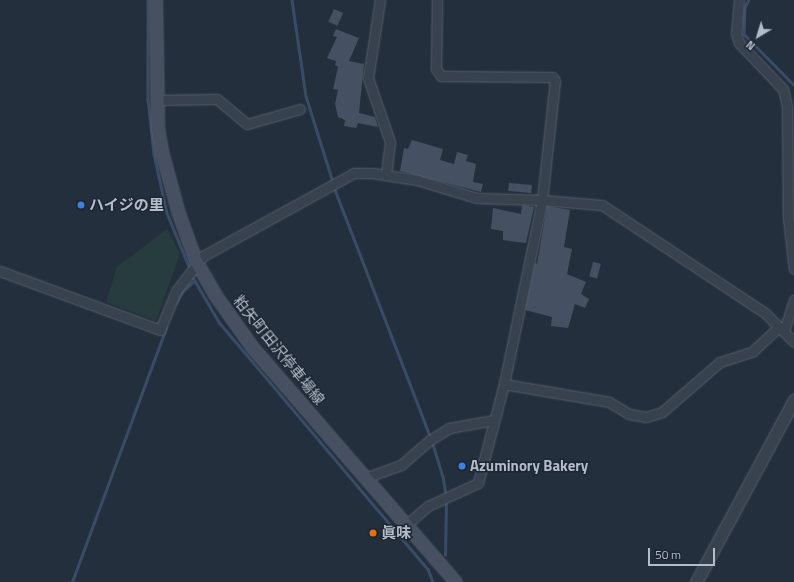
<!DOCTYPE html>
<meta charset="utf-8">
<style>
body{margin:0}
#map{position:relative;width:794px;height:582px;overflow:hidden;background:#242f3e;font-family:"Titillium Web","Noto Sans JP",sans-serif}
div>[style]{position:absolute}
.green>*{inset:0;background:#263c3f}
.stream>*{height:2.5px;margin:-1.25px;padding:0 1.25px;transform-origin:1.25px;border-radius:1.25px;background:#394c67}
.building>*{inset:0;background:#455162;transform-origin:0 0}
.roads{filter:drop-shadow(0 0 1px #565f6c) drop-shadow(0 0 1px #565f6c)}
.minor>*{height:9px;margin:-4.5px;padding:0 4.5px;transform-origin:4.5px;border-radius:4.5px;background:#38414e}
.tertiary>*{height:11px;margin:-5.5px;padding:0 5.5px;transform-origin:5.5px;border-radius:5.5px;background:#38414e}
.secondary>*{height:12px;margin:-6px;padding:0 6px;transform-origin:6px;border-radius:6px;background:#465061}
.dots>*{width:11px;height:11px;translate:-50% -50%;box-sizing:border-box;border:2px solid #1d2633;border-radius:50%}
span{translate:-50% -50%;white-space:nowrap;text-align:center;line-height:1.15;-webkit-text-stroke:3px #1d2633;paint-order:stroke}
.poi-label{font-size:15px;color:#b4bcc9;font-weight:700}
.left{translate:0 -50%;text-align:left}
.street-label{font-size:15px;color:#b4bcc9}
.north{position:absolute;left:738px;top:16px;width:40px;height:40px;-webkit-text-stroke:3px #1d2633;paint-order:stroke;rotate:218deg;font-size:11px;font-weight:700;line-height:16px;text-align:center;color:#b4bcc9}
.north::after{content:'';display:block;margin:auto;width:14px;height:18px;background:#b4bcc9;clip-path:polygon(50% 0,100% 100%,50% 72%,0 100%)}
.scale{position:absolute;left:648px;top:548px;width:67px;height:18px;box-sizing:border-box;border:2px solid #b4bcc9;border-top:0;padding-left:5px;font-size:12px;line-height:14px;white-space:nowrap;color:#b4bcc9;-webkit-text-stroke:3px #1d2633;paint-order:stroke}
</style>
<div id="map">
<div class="green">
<i style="clip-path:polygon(167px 229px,180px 254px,156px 321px,106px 302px,117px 267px)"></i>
</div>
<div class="stream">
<i style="left:148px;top:0;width:99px;rotate:90deg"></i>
<i style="left:148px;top:99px;width:55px;rotate:83.8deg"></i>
<i style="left:154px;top:154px;width:60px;rotate:77.6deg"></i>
<i style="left:167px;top:213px;width:61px;rotate:67.7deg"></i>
<i style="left:292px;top:0;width:97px;rotate:81.7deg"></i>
<i style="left:306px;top:96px;width:90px;rotate:72.6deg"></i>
<i style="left:749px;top:0;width:9px;rotate:117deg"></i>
<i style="left:745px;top:8px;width:26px;rotate:92deg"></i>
<i style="left:744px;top:34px;width:71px;rotate:45.6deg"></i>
<i style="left:334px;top:187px;width:275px;rotate:68.9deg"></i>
<i style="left:433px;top:444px;width:34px;rotate:73deg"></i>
<i style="left:443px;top:476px;width:20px;rotate:81deg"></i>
<i style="left:191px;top:274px;width:56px;rotate:59.7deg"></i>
<i style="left:219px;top:322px;width:324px;rotate:49.8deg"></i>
<i style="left:428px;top:569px;width:14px;rotate:69deg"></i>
<i style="left:176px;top:303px;width:14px;rotate:-60deg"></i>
<i style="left:183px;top:291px;width:15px;rotate:-42deg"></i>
<i style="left:445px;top:555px;width:54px;rotate:-88.9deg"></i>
<i style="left:72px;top:582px;width:271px;rotate:-69.7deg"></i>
</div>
<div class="building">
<i style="left:334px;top:9px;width:10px;height:14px;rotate:24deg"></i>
<i style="clip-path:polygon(336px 29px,359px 38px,349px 61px,364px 64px,359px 113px,375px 117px,378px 127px,358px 123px,356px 128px,344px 126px,345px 120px,338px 117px,335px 104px,338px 90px,333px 89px,338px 67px,335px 65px,336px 61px,327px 58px,337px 37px,333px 36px)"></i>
<i style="clip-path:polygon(412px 140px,443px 149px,440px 160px,454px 164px,457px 152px,468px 155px,466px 161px,476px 164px,473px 182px,483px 184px,481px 192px,400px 171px,404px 148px,408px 149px)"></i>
<i style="left:509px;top:183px;width:23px;height:8px;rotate:5deg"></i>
<i style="clip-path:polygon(522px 205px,534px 207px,526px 243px,503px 240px,503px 231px,491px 229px,493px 208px,521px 214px)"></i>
<i style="clip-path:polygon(547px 206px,570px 210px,564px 247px,572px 249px,567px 274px,586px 282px,581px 294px,589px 299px,585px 308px,575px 304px,568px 328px,551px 326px,552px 317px,525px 310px,535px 263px,537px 264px)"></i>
<i style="left:593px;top:262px;width:8px;height:15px;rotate:14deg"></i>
</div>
<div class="roads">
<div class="minor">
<i style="left:380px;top:0;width:79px;rotate:98.7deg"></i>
<i style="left:368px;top:78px;width:68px;rotate:71deg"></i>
<i style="left:390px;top:142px;width:33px;rotate:97deg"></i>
<i style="left:739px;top:0;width:33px;rotate:95deg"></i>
<i style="left:736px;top:33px;width:10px;rotate:73deg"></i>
<i style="left:739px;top:43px;width:64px;rotate:46.3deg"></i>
<i style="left:783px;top:89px;width:18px;rotate:77deg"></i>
<i style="left:787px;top:107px;width:110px;rotate:89.5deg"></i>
<i style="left:788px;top:217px;width:52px;rotate:83.4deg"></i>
<i style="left:157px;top:100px;width:60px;rotate:-1deg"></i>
<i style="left:217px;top:99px;width:39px;rotate:40deg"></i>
<i style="left:247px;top:124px;width:55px;rotate:-15.8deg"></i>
<i style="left:0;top:271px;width:171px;rotate:20.2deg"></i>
<i style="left:160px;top:330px;width:42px;rotate:-67.7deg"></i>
<i style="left:176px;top:291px;width:44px;rotate:-52.4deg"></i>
<i style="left:203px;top:256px;width:172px;rotate:-28.8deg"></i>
<i style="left:354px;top:173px;width:18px"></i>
<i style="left:372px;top:173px;width:46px;rotate:8.8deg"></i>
<i style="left:417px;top:180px;width:63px;rotate:16.7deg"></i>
<i style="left:477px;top:198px;width:65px;rotate:1.8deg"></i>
<i style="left:542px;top:200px;width:60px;rotate:4.8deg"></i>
<i style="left:602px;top:205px;width:196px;rotate:33.5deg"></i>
<i style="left:765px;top:313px;width:41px;rotate:45deg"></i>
<i style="left:784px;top:331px;width:33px;rotate:-72deg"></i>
<i style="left:504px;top:384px;width:107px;rotate:9.7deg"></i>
<i style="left:609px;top:402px;width:23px;rotate:31deg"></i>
<i style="left:629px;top:414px;width:17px;rotate:10deg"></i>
<i style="left:646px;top:417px;width:17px;rotate:-17deg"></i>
<i style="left:662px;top:412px;width:77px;rotate:-40.8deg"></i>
<i style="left:720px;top:362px;width:35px;rotate:-18deg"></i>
<i style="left:753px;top:351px;width:35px;rotate:-43deg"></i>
<i style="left:365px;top:478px;width:38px;rotate:-20deg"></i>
<i style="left:401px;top:465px;width:38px;rotate:-41deg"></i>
<i style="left:430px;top:440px;width:22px;rotate:-32deg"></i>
<i style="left:449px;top:428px;width:46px;rotate:-10.1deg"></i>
<i style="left:406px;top:525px;width:29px;rotate:-41deg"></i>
<i style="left:428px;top:506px;width:55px;rotate:-24.7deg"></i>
<i style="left:478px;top:483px;width:102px;rotate:-75.3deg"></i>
<i style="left:504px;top:384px;width:188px;rotate:-78.3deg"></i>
<i style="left:542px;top:200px;width:120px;rotate:-83.8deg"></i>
<i style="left:555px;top:81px;width:5px;rotate:-127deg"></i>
<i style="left:552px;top:77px;width:111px;rotate:-179.5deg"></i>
<i style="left:441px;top:76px;width:9px;rotate:-126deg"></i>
<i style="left:436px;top:69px;width:69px;rotate:-89.2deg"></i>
</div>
<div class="tertiary">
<i style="left:696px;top:582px;width:207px;rotate:-61.7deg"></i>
</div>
<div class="secondary">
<i style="left:156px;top:0;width:129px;rotate:89.1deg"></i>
<i style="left:158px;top:129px;width:23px;rotate:80deg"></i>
<i style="left:162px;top:152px;width:64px;rotate:74.7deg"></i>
<i style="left:179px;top:214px;width:50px;rotate:70.1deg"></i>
<i style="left:196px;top:261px;width:40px;rotate:60.3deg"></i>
<i style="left:216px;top:296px;width:64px;rotate:54.6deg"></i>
<i style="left:253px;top:348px;width:310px;rotate:49.1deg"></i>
</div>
</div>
<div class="dots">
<i style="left:81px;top:205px;background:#3f7fe0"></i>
<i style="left:462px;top:466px;background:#3f7fe0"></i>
<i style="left:373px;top:533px;background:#e8710a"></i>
</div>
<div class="poi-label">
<span class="left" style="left:89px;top:205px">ハイジの里</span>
<span class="left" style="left:470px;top:466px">Azuminory Bakery</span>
<span class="left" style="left:381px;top:533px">眞味</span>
</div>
<div class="street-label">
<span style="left:279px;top:350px;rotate:51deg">粕矢町田沢停車場線</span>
</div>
<div class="north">N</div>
<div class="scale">50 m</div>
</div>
